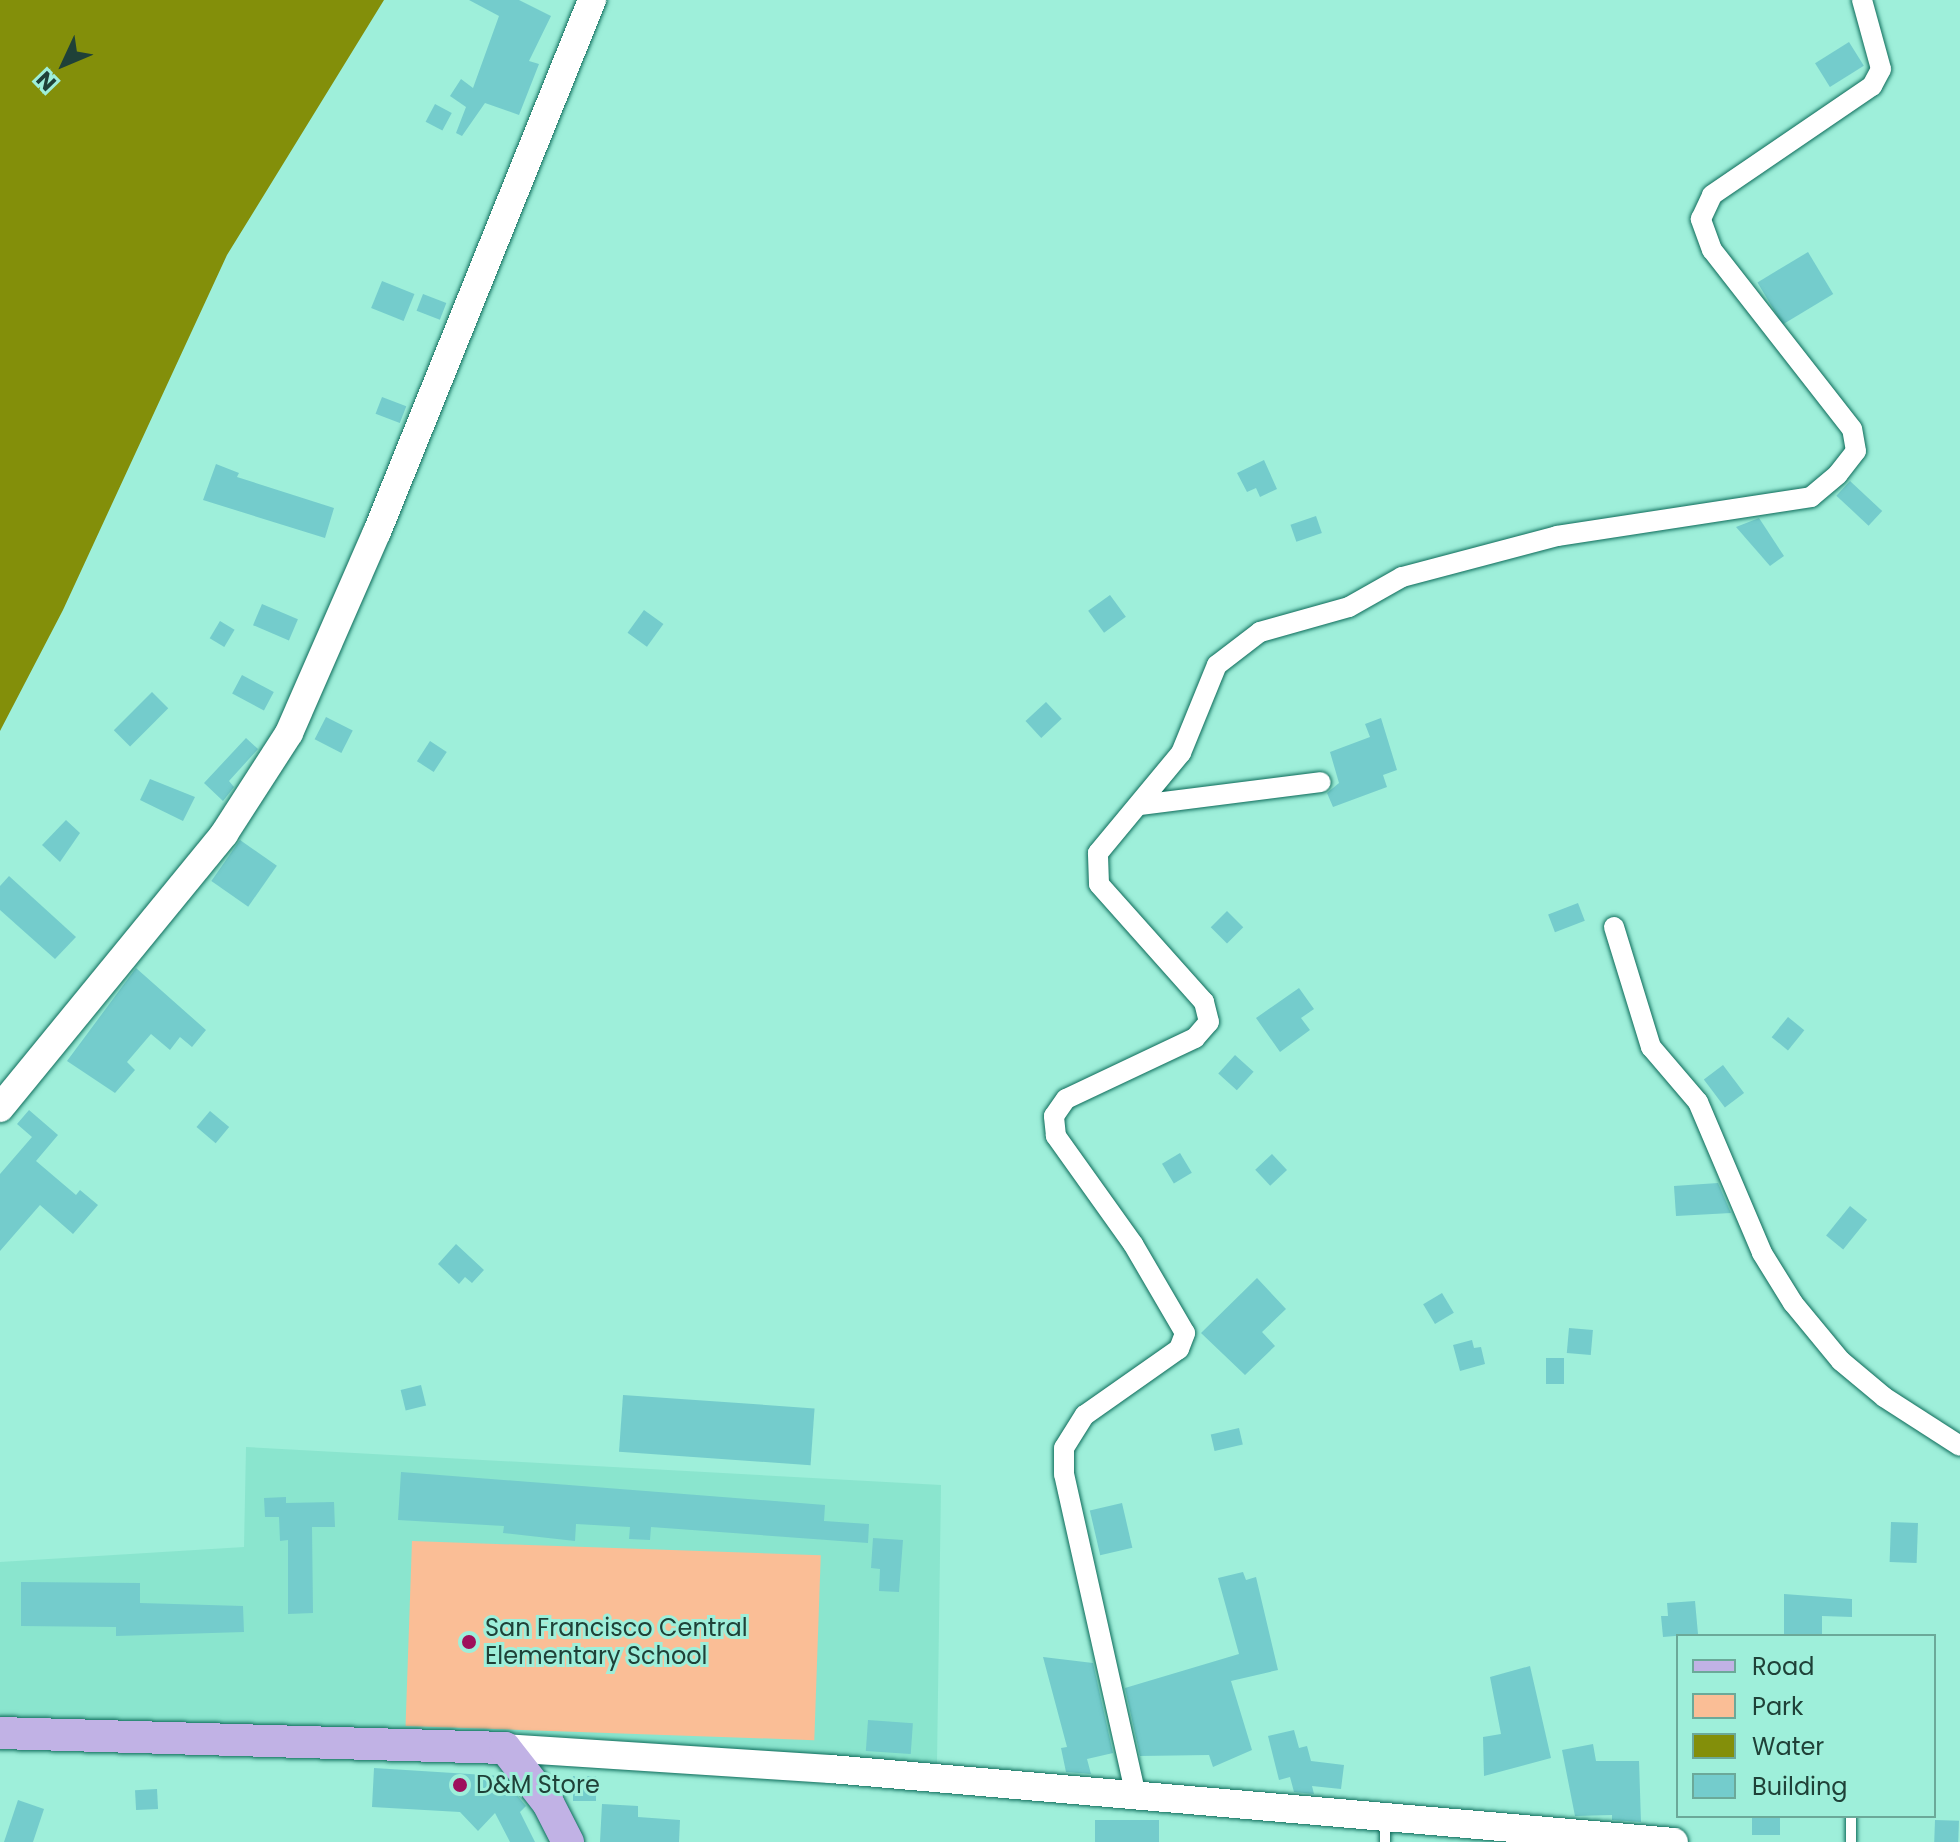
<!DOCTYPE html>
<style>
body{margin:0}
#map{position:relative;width:1960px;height:1842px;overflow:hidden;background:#9eefda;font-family:Poppins,sans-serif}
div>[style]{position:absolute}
.built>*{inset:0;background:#8ae5ce}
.green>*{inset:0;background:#fabe96;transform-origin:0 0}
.water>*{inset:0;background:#838f0a}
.building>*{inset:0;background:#74cccc;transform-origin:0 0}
.roads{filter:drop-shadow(0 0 2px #0d6b5a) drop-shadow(0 0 2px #0d6b5a)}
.lane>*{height:10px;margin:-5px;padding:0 5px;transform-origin:5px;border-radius:5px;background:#fff}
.street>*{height:20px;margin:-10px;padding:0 10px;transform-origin:10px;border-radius:10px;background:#fff}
.secondary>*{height:28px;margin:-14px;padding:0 14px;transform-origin:14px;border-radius:14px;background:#fff}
.primary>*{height:32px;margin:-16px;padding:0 16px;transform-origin:16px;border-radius:16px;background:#c1b2e5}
.dots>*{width:22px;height:22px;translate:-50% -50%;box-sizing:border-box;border:4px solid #9eefda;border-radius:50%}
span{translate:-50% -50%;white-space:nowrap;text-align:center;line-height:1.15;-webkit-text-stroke:6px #9eefda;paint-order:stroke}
.poi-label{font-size:24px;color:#1f4138}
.left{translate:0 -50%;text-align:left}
.legend{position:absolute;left:1676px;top:1634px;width:260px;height:184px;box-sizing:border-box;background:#9eefda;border:2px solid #6ba999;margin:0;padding:10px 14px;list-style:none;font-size:24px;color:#1f4138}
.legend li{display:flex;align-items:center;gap:16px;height:40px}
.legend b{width:40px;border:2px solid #6ba999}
.north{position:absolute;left:24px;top:24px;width:80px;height:80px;-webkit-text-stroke:6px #9eefda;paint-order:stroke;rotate:226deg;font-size:22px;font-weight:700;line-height:32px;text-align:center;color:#1f4138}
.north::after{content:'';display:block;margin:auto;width:28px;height:36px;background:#1f4138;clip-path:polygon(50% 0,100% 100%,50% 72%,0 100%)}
</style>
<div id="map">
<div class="built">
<i style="clip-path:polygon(246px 1447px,941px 1485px,937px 1763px,501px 1732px,0 1722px,0 1562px,244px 1547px)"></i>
</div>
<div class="green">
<i style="left:412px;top:1541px;width:409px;height:185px;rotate:2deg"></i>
</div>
<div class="water">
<i style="clip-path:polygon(0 0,384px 0,227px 255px,63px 610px,0 731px)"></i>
</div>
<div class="building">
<i style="clip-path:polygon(469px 0,519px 0,551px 16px,529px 61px,539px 64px,519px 115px,485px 103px,462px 136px,456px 133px,466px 107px,450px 96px,461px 79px,473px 88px,499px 16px)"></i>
<i style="left:1849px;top:42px;width:28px;height:40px;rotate:58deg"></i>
<i style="left:435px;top:104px;width:19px;height:20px;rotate:28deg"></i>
<i style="left:1808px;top:252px;width:49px;height:59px;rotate:59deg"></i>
<i style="left:382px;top:281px;width:35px;height:29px;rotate:22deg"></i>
<i style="left:423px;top:294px;width:25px;height:18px;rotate:21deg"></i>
<i style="left:382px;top:397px;width:26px;height:18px;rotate:21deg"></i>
<i style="clip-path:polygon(1264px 460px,1277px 489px,1260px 497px,1256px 488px,1247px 492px,1237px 473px)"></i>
<i style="clip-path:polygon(216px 464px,239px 473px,237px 477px,334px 508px,325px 538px,203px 500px)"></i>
<i style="left:1850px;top:481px;width:44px;height:20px;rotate:43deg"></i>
<i style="left:1316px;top:516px;width:18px;height:27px;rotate:71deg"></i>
<i style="clip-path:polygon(1759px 518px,1784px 556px,1770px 566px,1736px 527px)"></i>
<i style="left:1110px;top:595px;width:27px;height:27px;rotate:54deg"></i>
<i style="left:262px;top:604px;width:39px;height:23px;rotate:23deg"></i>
<i style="left:644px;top:610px;width:24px;height:28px;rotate:36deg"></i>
<i style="left:220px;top:621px;width:17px;height:20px;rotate:31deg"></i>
<i style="left:242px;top:675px;width:36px;height:21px;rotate:28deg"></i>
<i style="left:152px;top:692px;width:23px;height:54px;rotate:45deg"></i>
<i style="left:1046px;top:702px;width:23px;height:28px;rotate:47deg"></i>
<i style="left:326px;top:717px;width:30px;height:25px;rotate:27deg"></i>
<i style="clip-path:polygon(1381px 718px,1397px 770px,1383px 775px,1387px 787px,1333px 807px,1327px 793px,1339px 783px,1330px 752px,1370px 737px,1365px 724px)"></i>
<i style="clip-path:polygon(246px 738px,258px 749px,229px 781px,234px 787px,223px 801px,204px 783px)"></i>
<i style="left:430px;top:741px;width:20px;height:24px;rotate:33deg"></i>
<i style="clip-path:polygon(150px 779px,195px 797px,183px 821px,140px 800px)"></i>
<i style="clip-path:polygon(66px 820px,80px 833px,60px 862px,42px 845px)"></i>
<i style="left:240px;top:840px;width:45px;height:50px;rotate:35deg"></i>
<i style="clip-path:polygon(9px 876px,76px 937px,55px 959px,0 910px,0 886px)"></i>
<i style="left:1578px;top:903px;width:19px;height:32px;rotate:69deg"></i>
<i style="left:1227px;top:911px;width:23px;height:23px;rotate:45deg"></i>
<i style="clip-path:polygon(136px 968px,206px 1030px,192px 1047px,180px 1037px,170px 1050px,151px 1034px,127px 1062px,135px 1070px,115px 1093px,67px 1061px)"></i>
<i style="clip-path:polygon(1299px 988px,1314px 1009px,1301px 1018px,1310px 1030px,1280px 1052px,1256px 1018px)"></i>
<i style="left:1788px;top:1017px;width:21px;height:26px;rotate:39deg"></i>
<i style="left:1235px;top:1055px;width:25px;height:25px;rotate:42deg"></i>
<i style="left:1723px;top:1065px;width:35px;height:24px;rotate:53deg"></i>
<i style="clip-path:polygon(29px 1110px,58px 1135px,36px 1161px,76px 1195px,80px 1190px,98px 1205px,73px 1234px,40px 1205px,0 1251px,0 1174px,32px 1137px,17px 1124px)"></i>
<i style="left:210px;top:1111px;width:25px;height:21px;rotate:40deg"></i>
<i style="left:1180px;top:1153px;width:23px;height:21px;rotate:59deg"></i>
<i style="left:1272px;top:1154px;width:22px;height:23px;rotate:47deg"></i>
<i style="clip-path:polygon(1718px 1183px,1731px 1213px,1676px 1216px,1674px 1186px)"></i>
<i style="left:1850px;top:1206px;width:22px;height:38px;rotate:39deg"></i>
<i style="clip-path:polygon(456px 1244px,484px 1270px,472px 1283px,465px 1277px,459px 1284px,438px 1264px)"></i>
<i style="clip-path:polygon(1257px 1278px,1286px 1309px,1262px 1332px,1275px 1346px,1245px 1375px,1201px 1333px)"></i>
<i style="left:1442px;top:1293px;width:23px;height:22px;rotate:59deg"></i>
<i style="left:1569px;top:1328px;width:24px;height:25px;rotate:5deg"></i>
<i style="clip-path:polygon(1472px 1340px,1474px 1348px,1481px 1347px,1485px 1364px,1460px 1371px,1453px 1345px)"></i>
<i style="left:1546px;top:1358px;width:18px;height:26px"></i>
<i style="left:421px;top:1385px;width:21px;height:21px;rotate:76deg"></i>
<i style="left:623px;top:1395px;width:192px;height:57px;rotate:4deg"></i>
<i style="left:1239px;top:1428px;width:17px;height:29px;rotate:77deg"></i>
<i style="clip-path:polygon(401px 1472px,825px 1505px,824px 1521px,869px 1524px,868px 1543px,651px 1527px,650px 1540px,629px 1539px,630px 1527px,576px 1524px,575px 1541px,503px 1533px,504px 1526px,398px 1520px)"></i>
<i style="clip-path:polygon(286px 1497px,286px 1503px,334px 1502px,335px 1527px,312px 1527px,313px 1613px,288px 1614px,288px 1540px,280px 1541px,279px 1517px,265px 1517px,264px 1498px)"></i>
<i style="left:1122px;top:1503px;width:46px;height:33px;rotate:77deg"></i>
<i style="left:1891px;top:1522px;width:27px;height:40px;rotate:2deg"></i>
<i style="clip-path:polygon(873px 1538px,903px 1540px,899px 1592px,879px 1591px,880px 1569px,871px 1568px)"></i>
<i style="clip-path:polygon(1243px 1572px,1246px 1580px,1256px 1577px,1278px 1670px,1231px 1681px,1252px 1750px,1213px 1767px,1209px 1755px,1140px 1756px,1125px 1688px,1239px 1654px,1218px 1578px)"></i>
<i style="clip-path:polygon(21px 1582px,140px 1583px,140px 1603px,243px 1606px,244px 1632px,116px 1636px,116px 1627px,21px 1626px)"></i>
<i style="clip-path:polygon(1784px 1594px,1852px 1599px,1852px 1617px,1822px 1616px,1822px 1636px,1784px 1636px)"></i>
<i style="clip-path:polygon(1695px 1601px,1698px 1634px,1663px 1637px,1661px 1616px,1668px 1616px,1667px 1603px)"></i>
<i style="clip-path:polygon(1043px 1657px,1093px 1663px,1113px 1753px,1087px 1759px,1091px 1774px,1066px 1772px,1061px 1748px,1067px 1747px)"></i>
<i style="clip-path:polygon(1530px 1666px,1551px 1758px,1484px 1776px,1483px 1737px,1501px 1734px,1490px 1677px)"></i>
<i style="left:868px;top:1720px;width:45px;height:31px;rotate:4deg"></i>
<i style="clip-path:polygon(1294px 1730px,1299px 1748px,1307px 1746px,1311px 1761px,1344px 1765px,1341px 1789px,1312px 1786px,1314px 1794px,1294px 1792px,1290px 1777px,1279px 1780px,1268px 1736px)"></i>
<i style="clip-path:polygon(1593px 1744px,1596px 1761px,1639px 1761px,1641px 1822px,1612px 1820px,1612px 1815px,1575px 1816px,1562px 1750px)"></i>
<i style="clip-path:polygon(374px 1768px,501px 1776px,526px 1806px,520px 1812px,535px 1842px,510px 1842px,495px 1813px,478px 1831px,460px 1812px,372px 1807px)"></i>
<i style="left:596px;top:1776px;width:25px;height:23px;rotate:90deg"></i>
<i style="left:157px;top:1789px;width:20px;height:22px;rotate:87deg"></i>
<i style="clip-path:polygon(18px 1800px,44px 1809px,33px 1842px,4px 1842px)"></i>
<i style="clip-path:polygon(602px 1804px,638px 1806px,638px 1817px,680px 1820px,679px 1842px,600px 1842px)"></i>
<i style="left:1752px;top:1816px;width:28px;height:19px"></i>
<i style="left:1095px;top:1820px;width:64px;height:22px"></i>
<i style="left:1935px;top:1820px;width:24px;height:22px;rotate:2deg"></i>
</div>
<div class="roads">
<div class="lane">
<i style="left:1851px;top:1816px;width:26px;rotate:90deg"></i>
<i style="left:1385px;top:1842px;width:22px;rotate:-90deg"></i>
</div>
<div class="street">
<i style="left:1140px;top:805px;width:182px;rotate:-7.2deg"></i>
<i style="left:1614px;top:927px;width:126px;rotate:72.9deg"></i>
<i style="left:1651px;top:1047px;width:72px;rotate:49.5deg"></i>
<i style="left:1698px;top:1102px;width:164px;rotate:67deg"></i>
<i style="left:1762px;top:1253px;width:59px;rotate:58.2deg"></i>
<i style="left:1793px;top:1303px;width:75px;rotate:50.4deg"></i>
<i style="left:1841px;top:1361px;width:56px;rotate:39.9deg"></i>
<i style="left:1884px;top:1397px;width:90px;rotate:32.8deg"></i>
<i style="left:1136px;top:1796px;width:330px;rotate:-102.6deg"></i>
<i style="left:1064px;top:1474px;width:26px;rotate:-90deg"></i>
<i style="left:1064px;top:1448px;width:39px;rotate:-58deg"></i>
<i style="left:1085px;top:1415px;width:115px;rotate:-35.1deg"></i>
<i style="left:1179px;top:1349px;width:17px;rotate:-69deg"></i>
<i style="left:1185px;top:1333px;width:103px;rotate:-120.3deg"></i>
<i style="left:1133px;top:1244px;width:133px;rotate:-125.5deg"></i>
<i style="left:1056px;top:1136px;width:20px;rotate:-96deg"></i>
<i style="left:1054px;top:1116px;width:21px;rotate:-55deg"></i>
<i style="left:1066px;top:1099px;width:143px;rotate:-25.3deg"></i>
<i style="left:1195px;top:1038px;width:21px;rotate:-49deg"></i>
<i style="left:1209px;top:1022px;width:21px;rotate:-104deg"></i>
<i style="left:1204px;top:1002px;width:158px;rotate:-131.7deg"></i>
<i style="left:1099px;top:884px;width:31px;rotate:-92deg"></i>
<i style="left:1098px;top:853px;width:130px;rotate:-50.3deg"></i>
<i style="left:1181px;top:753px;width:95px;rotate:-67.8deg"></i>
<i style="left:1217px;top:665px;width:54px;rotate:-37.5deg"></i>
<i style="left:1260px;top:632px;width:92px;rotate:-15.7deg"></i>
<i style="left:1349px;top:607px;width:61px;rotate:-29.5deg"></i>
<i style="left:1402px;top:577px;width:160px;rotate:-14.8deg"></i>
<i style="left:1557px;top:536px;width:257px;rotate:-8.7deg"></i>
<i style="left:1811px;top:497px;width:35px;rotate:-40deg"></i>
<i style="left:1838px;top:474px;width:29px;rotate:-52deg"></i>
<i style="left:1856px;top:451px;width:22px;rotate:-100deg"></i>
<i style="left:1852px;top:429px;width:227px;rotate:-128deg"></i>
<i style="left:1712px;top:250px;width:33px;rotate:-110deg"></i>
<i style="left:1701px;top:219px;width:26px;rotate:-65deg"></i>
<i style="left:1712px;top:195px;width:194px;rotate:-34.3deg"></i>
<i style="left:1872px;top:86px;width:19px;rotate:-62deg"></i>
<i style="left:1881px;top:69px;width:72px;rotate:-105.4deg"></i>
</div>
<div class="secondary">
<i style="left:0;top:1108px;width:354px;rotate:-50.7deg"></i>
<i style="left:224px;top:834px;width:120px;rotate:-57.2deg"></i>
<i style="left:289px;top:733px;width:219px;rotate:-66.4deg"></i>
<i style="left:377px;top:532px;width:574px;rotate:-67.99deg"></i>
<i style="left:505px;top:1748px;width:327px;rotate:3.7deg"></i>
<i style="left:831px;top:1769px;width:846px;rotate:4.95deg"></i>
</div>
<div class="primary">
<i style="left:0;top:1733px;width:505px;rotate:1.7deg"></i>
<i style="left:505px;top:1748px;width:70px;rotate:52deg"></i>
<i style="left:548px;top:1803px;width:44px;rotate:62.9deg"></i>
</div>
</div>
<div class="dots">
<i style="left:469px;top:1642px;background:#9e105c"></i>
<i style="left:460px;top:1785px;background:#9e105c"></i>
</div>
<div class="poi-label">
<span class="left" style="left:485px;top:1642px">San Francisco Central<br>Elementary School</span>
<span class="left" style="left:476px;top:1785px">D&amp;M Store</span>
</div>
<ul class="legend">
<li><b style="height:10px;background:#c1b2e5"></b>Road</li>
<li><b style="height:22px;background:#fabe96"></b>Park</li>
<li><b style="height:22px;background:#838f0a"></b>Water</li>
<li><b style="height:22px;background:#74cccc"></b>Building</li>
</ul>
<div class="north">N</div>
</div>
